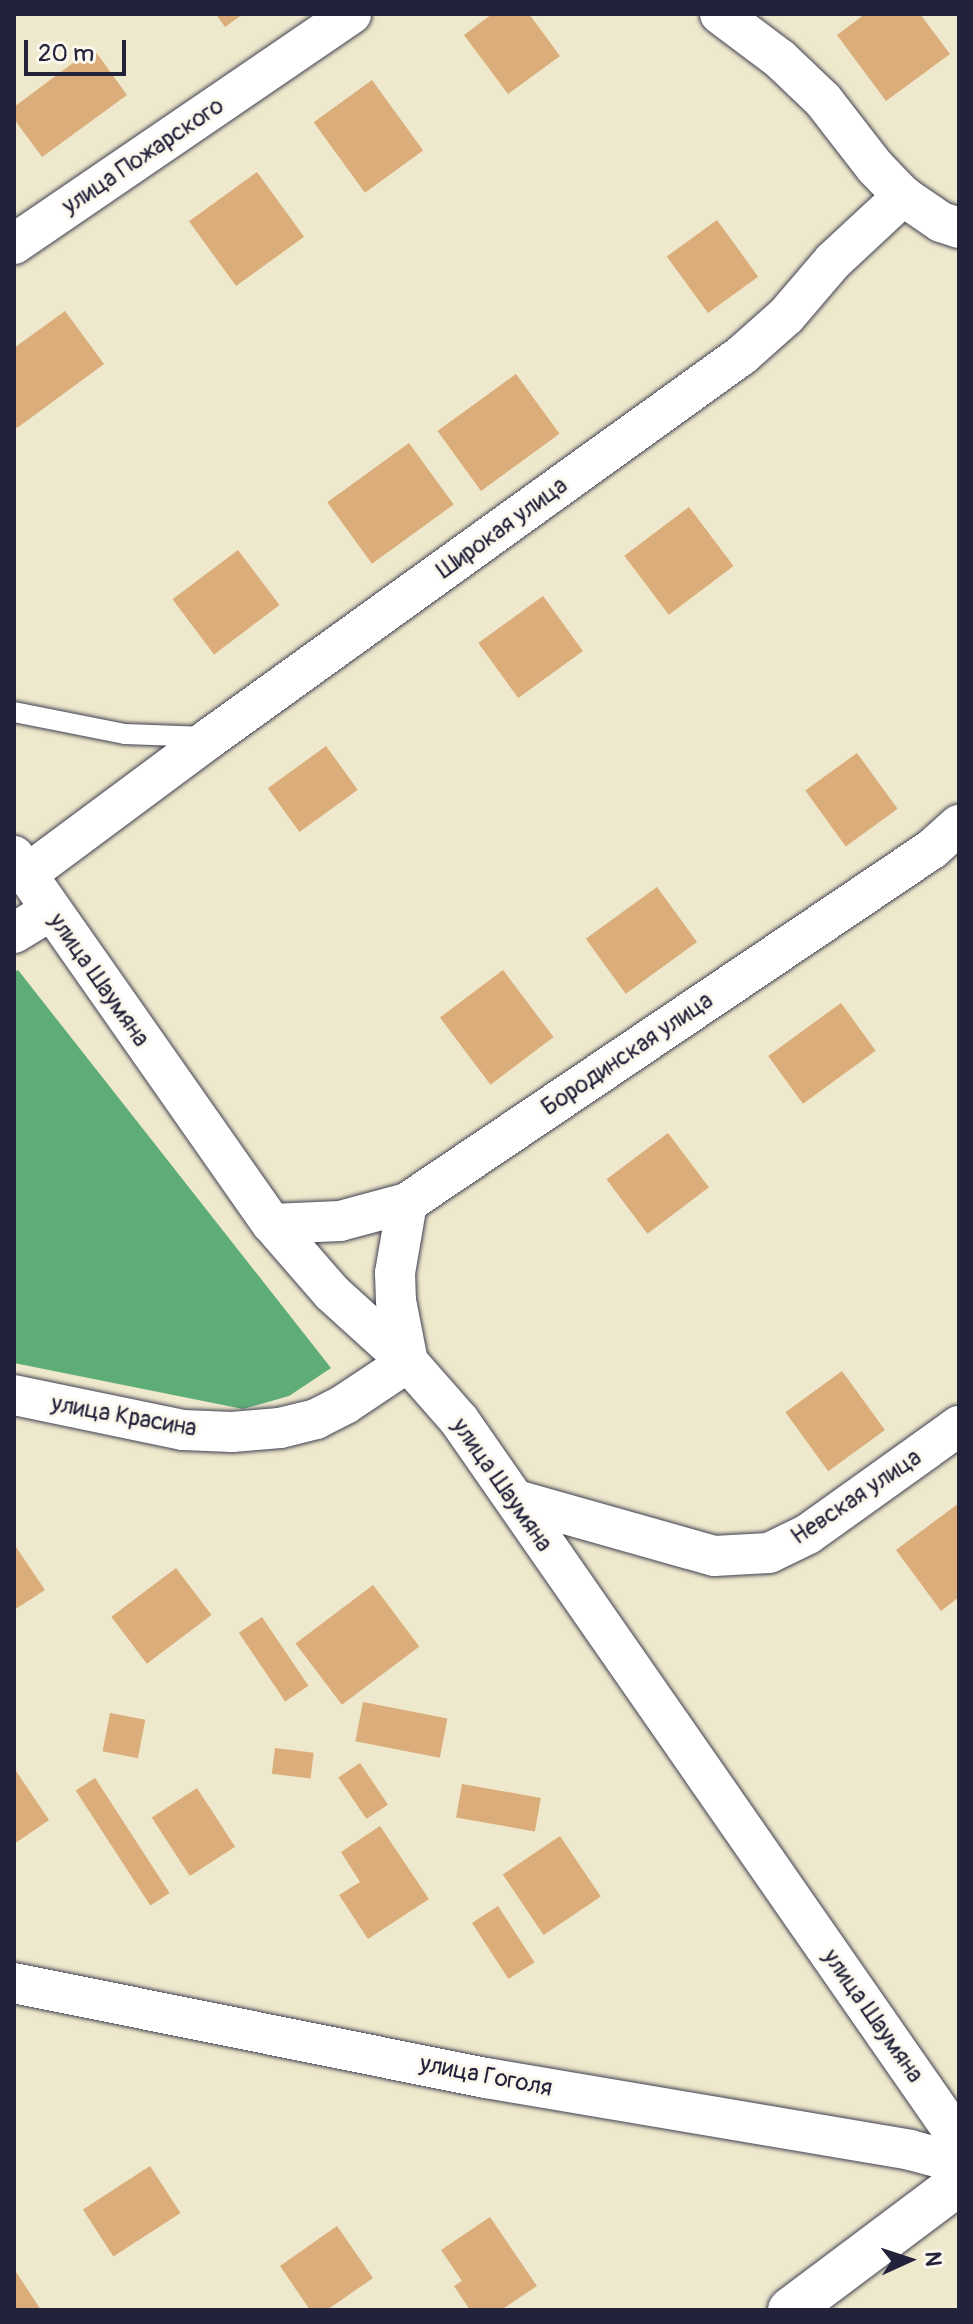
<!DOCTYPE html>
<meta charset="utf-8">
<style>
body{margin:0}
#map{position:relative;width:973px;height:2324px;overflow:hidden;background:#eee8cc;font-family:Pangolin,sans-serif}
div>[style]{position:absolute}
.forest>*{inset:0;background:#5ead79}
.building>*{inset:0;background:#dbad7a;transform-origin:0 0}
.roads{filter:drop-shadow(0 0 2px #414051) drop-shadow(0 0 2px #414051)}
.lane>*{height:20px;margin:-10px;padding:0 10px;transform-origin:10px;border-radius:10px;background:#fff}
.street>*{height:40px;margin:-20px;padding:0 20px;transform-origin:20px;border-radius:20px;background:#fff}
.secondary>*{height:44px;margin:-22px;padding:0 22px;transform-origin:22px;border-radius:22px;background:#fff}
span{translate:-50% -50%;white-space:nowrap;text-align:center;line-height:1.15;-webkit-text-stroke:6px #fbf7ec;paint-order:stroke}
.street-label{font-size:24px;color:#22223b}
.frame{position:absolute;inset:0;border:16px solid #22223b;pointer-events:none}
.north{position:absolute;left:869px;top:2220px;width:80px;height:80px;-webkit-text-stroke:6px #fbf7ec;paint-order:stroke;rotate:87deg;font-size:22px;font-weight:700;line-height:32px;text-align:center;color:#22223b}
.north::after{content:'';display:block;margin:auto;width:28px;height:36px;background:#22223b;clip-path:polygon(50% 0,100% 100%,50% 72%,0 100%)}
.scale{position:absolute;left:24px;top:40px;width:102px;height:36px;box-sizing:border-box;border:4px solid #22223b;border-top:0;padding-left:10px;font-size:24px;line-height:28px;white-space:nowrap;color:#22223b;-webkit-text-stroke:6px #fbf7ec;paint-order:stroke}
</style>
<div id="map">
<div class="forest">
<i style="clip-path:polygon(18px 970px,331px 1368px,289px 1396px,243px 1409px,14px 1363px,14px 972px)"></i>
</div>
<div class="building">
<i style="clip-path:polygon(216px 14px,243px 14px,225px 27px)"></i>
<i style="clip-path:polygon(492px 14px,529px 14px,560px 56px,508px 94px,464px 35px)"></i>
<i style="clip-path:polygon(865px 14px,920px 14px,950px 54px,886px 101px,837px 35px)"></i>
<i style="clip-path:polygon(93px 48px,127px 95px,42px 157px,14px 119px,14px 107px)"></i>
<i style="left:372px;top:80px;width:87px;height:72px;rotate:54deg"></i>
<i style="left:257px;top:172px;width:80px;height:84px;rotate:54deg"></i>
<i style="left:717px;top:220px;width:70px;height:62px;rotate:54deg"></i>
<i style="clip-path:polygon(65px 311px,104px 364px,17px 428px,14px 423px,14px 348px)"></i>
<i style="left:516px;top:374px;width:74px;height:97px;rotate:54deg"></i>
<i style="left:409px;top:443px;width:76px;height:101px;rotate:54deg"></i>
<i style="left:689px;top:507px;width:74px;height:81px;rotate:53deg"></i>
<i style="left:238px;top:550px;width:69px;height:82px;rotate:53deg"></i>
<i style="left:543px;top:596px;width:68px;height:80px;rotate:54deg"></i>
<i style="left:326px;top:746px;width:54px;height:72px;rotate:54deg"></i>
<i style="left:857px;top:753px;width:69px;height:64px;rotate:54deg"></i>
<i style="left:657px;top:887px;width:68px;height:88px;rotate:54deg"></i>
<i style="left:503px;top:970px;width:84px;height:79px;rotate:53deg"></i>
<i style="left:841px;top:1003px;width:59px;height:90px;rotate:54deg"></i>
<i style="left:668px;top:1133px;width:68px;height:77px;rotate:53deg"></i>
<i style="left:842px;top:1371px;width:73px;height:70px;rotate:54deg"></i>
<i style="clip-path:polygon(959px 1503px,959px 1597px,941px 1611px,896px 1550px)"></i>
<i style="clip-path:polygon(14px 1544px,45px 1590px,14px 1610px)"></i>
<i style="left:176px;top:1568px;width:59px;height:81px;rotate:53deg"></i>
<i style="left:373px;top:1585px;width:77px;height:97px;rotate:53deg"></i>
<i style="left:262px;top:1617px;width:83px;height:28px;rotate:56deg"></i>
<i style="left:363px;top:1702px;width:86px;height:40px;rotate:11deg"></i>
<i style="left:110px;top:1713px;width:36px;height:39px;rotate:11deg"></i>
<i style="left:275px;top:1748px;width:39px;height:26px;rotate:7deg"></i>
<i style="left:360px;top:1763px;width:50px;height:26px;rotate:56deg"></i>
<i style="clip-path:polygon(14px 1768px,49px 1820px,14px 1844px)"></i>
<i style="left:95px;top:1778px;width:137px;height:23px;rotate:57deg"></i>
<i style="left:462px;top:1784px;width:80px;height:34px;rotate:10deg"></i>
<i style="left:197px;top:1788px;width:70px;height:54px;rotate:57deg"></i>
<i style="clip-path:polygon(380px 1826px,429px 1899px,368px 1939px,339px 1895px,360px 1882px,341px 1852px)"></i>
<i style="left:560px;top:1836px;width:73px;height:69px;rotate:56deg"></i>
<i style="left:498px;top:1906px;width:67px;height:31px;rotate:57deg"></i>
<i style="left:150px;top:2166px;width:56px;height:80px;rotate:57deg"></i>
<i style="clip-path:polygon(490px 2217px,537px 2286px,501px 2310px,470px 2310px,454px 2286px,462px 2281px,441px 2250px)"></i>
<i style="clip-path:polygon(337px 2226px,373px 2278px,327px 2310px,310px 2310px,280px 2266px)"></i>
<i style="clip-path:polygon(14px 2269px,41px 2310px,14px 2310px)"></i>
</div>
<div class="roads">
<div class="lane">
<i style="left:14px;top:712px;width:113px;rotate:11.2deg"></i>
<i style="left:125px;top:734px;width:81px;rotate:2.1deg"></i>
</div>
<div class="street">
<i style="left:720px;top:14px;width:75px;rotate:36.9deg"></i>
<i style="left:780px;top:59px;width:59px;rotate:43.6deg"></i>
<i style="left:823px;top:100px;width:85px;rotate:52.2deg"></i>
<i style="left:875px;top:167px;width:40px;rotate:46deg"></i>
<i style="left:903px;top:196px;width:46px;rotate:34.4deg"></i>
<i style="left:941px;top:222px;width:19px;rotate:18deg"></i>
<i style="left:14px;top:244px;width:408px;rotate:-34.3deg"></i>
<i style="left:14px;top:856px;width:449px;rotate:55deg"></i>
<i style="left:272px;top:1224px;width:91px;rotate:49deg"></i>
<i style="left:332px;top:1293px;width:103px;rotate:42.2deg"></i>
<i style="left:408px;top:1362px;width:77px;rotate:48.7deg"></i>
<i style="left:459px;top:1420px;width:877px;rotate:55.22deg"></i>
<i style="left:27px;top:874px;width:228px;rotate:-36.6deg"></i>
<i style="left:210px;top:738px;width:656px;rotate:-35.75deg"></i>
<i style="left:742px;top:355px;width:59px;rotate:-41.6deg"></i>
<i style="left:786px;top:316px;width:72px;rotate:-49.5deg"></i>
<i style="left:833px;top:261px;width:96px;rotate:-42.9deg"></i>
<i style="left:14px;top:933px;width:42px;rotate:-31.4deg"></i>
<i style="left:272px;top:1224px;width:68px;rotate:-2.5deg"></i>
<i style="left:340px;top:1221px;width:69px;rotate:-15deg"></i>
<i style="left:407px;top:1203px;width:633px;rotate:-33.99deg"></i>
<i style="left:932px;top:849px;width:36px;rotate:-42deg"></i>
<i style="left:14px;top:1395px;width:173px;rotate:11.7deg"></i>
<i style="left:183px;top:1430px;width:49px;rotate:2.3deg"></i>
<i style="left:232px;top:1432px;width:48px;rotate:-4.8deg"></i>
<i style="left:280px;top:1428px;width:37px;rotate:-14deg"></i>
<i style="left:316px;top:1419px;width:33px;rotate:-27deg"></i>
<i style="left:345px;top:1404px;width:76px;rotate:-33.7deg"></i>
<i style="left:408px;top:1362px;width:62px;rotate:-101.1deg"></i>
<i style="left:396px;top:1301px;width:28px;rotate:-92deg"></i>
<i style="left:395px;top:1273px;width:71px;rotate:-80.3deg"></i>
<i style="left:516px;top:1500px;width:206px;rotate:15.8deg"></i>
<i style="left:714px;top:1556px;width:55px;rotate:-3.1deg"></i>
<i style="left:769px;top:1553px;width:43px;rotate:-26deg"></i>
<i style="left:808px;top:1534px;width:186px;rotate:-35.6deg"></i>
<i style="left:14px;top:1983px;width:481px;rotate:11.4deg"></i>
<i style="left:486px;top:2078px;width:430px;rotate:9.6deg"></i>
<i style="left:910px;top:2150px;width:51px;rotate:14.9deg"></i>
</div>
<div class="secondary">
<i style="left:790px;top:2310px;width:211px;rotate:-36.9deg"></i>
</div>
</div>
<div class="street-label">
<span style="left:143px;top:156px;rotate:-34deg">улица Пожарского</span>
<span style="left:502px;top:528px;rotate:-36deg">Широкая улица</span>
<span style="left:99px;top:980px;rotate:55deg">улица Шаумяна</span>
<span style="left:627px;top:1054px;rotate:-34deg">Бородинская улица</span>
<span style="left:124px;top:1416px;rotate:10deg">улица Красина</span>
<span style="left:502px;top:1485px;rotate:55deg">улица Шаумяна</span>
<span style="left:856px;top:1497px;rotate:-34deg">Невская улица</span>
<span style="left:873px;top:2016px;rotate:55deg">улица Шаумяна</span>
<span style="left:486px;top:2076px;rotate:11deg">улица Гоголя</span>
</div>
<div class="frame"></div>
<div class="north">N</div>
<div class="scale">20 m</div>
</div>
